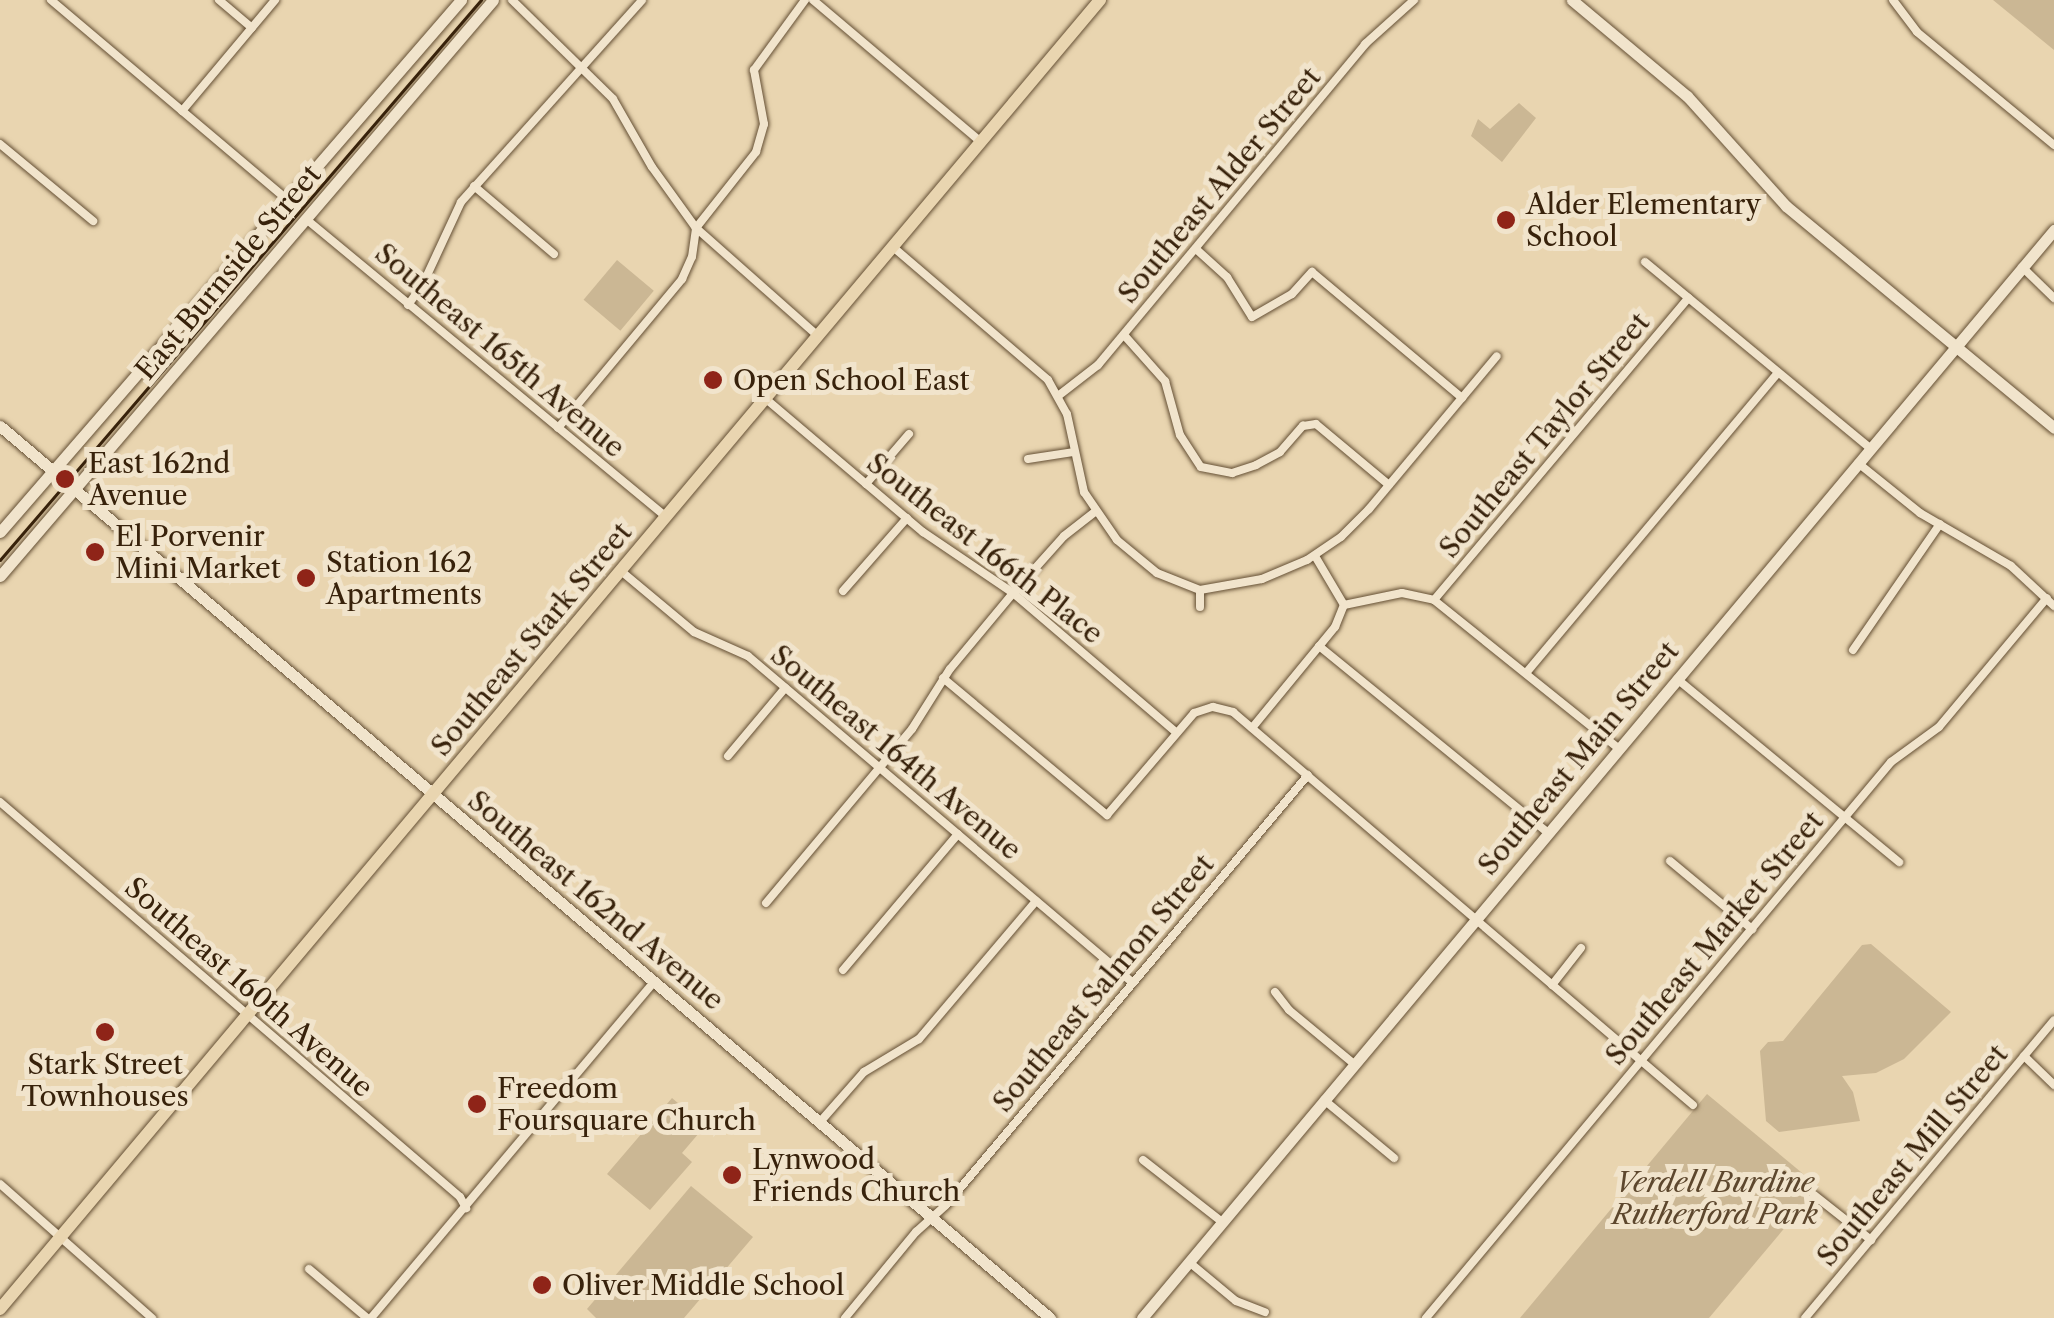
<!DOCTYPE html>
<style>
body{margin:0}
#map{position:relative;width:2054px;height:1318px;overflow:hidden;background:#e9d5b0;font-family:"Libre Caslon Text",serif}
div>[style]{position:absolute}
.green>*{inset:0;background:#cbb794;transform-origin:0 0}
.roads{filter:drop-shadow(0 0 2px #644f34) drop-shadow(0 0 2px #644f34)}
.street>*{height:8px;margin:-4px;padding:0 4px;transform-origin:4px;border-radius:4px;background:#f1e4cc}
.secondary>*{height:11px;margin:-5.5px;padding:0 5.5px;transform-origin:5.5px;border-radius:5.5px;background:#f1e4cc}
.primary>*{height:12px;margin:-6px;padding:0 6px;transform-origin:6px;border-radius:6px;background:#e9d5b0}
.tram>*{height:2.5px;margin:-1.25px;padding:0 1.25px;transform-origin:1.25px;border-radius:1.25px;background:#38220b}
.dots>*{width:28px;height:28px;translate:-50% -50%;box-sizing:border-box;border:5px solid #f1e4cc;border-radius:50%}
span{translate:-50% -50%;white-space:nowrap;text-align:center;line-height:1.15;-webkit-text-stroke:10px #f1e4cc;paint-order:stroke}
.street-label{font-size:28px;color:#38220b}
.poi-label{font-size:28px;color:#38220b}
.left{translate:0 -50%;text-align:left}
.park-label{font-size:28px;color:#5d472d;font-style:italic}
</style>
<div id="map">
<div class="green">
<i style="clip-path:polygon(1993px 0,2054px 0,2054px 50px)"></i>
<i style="clip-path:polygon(1519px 103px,1536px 118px,1502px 162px,1471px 136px,1478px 119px,1490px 129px)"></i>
<i style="left:617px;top:260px;width:48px;height:52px;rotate:40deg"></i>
<i style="clip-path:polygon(1871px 944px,1951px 1012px,1904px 1059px,1876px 1073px,1842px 1076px,1853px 1092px,1860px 1121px,1779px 1132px,1766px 1121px,1760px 1051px,1768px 1042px,1783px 1041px,1862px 945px)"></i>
<i style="clip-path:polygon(1707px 1094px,1819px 1187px,1709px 1318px,1520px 1318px)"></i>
<i style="clip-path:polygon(672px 1098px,705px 1126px,682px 1153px,692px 1162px,650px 1210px,607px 1174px)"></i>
<i style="clip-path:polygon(691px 1186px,753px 1237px,684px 1318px,596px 1318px,587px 1309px)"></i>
</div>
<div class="roads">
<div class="street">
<i style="left:51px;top:0;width:310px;rotate:40.2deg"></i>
<i style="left:219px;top:0;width:43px;rotate:40.3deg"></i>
<i style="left:512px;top:0;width:141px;rotate:44.4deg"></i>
<i style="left:613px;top:99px;width:78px;rotate:60.2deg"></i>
<i style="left:652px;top:167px;width:75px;rotate:54.2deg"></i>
<i style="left:696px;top:228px;width:163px;rotate:41.5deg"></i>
<i style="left:813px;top:0;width:220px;rotate:40.2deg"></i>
<i style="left:1893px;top:0;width:40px;rotate:53deg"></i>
<i style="left:1917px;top:32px;width:178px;rotate:39.5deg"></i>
<i style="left:182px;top:111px;width:145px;rotate:-50deg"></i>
<i style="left:0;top:144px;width:121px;rotate:39.6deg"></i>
<i style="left:474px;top:186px;width:105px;rotate:40.4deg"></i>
<i style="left:306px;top:219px;width:467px;rotate:39.6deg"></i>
<i style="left:893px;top:247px;width:204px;rotate:40.6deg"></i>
<i style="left:1048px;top:380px;width:39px;rotate:61deg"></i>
<i style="left:1067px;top:414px;width:80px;rotate:77.7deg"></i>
<i style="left:1084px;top:492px;width:58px;rotate:55.5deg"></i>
<i style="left:1117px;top:540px;width:52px;rotate:39.5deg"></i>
<i style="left:1157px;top:573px;width:46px;rotate:21.6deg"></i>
<i style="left:1200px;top:590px;width:63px;rotate:-10.1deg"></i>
<i style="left:1262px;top:579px;width:49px;rotate:-22.9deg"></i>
<i style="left:1307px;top:560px;width:41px;rotate:-34.1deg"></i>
<i style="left:1341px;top:537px;width:40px;rotate:-45deg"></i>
<i style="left:1369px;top:509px;width:199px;rotate:-50.1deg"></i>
<i style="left:1196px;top:249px;width:42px;rotate:42.1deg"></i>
<i style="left:1227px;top:277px;width:47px;rotate:58deg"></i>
<i style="left:1252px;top:317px;width:46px;rotate:-29.9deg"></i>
<i style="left:1292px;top:294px;width:30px;rotate:-48deg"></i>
<i style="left:1312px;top:272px;width:196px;rotate:40deg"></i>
<i style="left:1645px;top:262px;width:292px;rotate:39.6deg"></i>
<i style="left:2022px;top:267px;width:45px;rotate:44.1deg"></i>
<i style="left:408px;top:305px;width:26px;rotate:-54deg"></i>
<i style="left:423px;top:284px;width:90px;rotate:-65.1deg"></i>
<i style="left:461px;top:202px;width:271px;rotate:-48.1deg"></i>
<i style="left:1124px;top:335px;width:62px;rotate:48.3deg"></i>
<i style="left:1165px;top:381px;width:56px;rotate:74.5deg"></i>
<i style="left:1180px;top:435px;width:38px;rotate:57deg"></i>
<i style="left:1201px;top:467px;width:32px;rotate:11deg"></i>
<i style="left:1232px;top:473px;width:25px;rotate:-18deg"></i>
<i style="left:1256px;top:465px;width:27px;rotate:-28deg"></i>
<i style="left:1280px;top:452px;width:35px;rotate:-49deg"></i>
<i style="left:1303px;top:426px;width:13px;rotate:-9deg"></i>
<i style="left:1316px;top:424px;width:95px;rotate:39.9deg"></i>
<i style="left:1058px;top:396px;width:51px;rotate:-37.8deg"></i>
<i style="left:1098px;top:365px;width:418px;rotate:-50.2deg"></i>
<i style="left:1365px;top:44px;width:66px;rotate:-41.9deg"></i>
<i style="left:766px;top:399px;width:206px;rotate:40.3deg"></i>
<i style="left:923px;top:532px;width:109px;rotate:34.1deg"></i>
<i style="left:1013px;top:593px;width:214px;rotate:40.5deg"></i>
<i style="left:558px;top:428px;width:194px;rotate:-50.2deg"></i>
<i style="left:682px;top:279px;width:24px;rotate:-66deg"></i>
<i style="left:692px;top:257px;width:29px;rotate:-82deg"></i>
<i style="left:696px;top:228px;width:97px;rotate:-51.7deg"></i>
<i style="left:756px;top:152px;width:29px;rotate:-74deg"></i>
<i style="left:764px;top:124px;width:55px;rotate:-100.5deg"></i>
<i style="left:754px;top:70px;width:87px;rotate:-53.9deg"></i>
<i style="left:1028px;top:459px;width:47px;rotate:-8.7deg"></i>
<i style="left:1858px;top:463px;width:80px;rotate:38.9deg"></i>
<i style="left:1920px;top:513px;width:105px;rotate:30.2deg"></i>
<i style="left:2011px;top:566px;width:59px;rotate:42.9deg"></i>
<i style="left:866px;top:484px;width:66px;rotate:-49.3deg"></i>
<i style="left:1315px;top:556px;width:57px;rotate:59.4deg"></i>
<i style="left:621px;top:571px;width:95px;rotate:39.9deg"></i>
<i style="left:694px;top:632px;width:59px;rotate:24deg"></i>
<i style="left:748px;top:656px;width:505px;rotate:40.34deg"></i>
<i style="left:843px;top:591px;width:97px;rotate:-48.8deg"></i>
<i style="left:1434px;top:600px;width:395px;rotate:-49.9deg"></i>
<i style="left:1344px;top:605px;width:59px;rotate:-11.7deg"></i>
<i style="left:1402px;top:593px;width:33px;rotate:12deg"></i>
<i style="left:1434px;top:600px;width:238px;rotate:38.8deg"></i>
<i style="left:1200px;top:607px;width:17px;rotate:-90deg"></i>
<i style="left:1319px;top:646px;width:296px;rotate:39.2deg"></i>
<i style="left:1853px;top:650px;width:153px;rotate:-55.4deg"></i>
<i style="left:1526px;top:673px;width:392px;rotate:-50deg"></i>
<i style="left:943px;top:678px;width:214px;rotate:39.9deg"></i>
<i style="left:1107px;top:815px;width:134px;rotate:-49.5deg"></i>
<i style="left:1194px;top:713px;width:20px;rotate:-18deg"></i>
<i style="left:1213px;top:707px;width:21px;rotate:14deg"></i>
<i style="left:1233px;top:712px;width:605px;rotate:40.51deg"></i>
<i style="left:1677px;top:679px;width:288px;rotate:39.5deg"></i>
<i style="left:1252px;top:728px;width:131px;rotate:-50.6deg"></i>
<i style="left:1335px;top:627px;width:24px;rotate:-68deg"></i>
<i style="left:728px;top:756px;width:89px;rotate:-50deg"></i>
<i style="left:0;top:802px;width:606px;rotate:40.65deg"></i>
<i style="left:460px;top:1197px;width:13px;rotate:61deg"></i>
<i style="left:1670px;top:861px;width:107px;rotate:39.7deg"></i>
<i style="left:766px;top:903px;width:227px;rotate:-50deg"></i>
<i style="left:912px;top:729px;width:71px;rotate:-57.7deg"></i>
<i style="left:950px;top:669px;width:99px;rotate:-50.3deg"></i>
<i style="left:1013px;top:593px;width:76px;rotate:-48.2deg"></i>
<i style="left:1064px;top:536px;width:39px;rotate:-38deg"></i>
<i style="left:843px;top:970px;width:178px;rotate:-49.8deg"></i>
<i style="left:1552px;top:985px;width:47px;rotate:-51.9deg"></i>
<i style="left:1275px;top:992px;width:23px;rotate:52deg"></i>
<i style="left:1289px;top:1010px;width:85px;rotate:39.7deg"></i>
<i style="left:2024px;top:1056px;width:42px;rotate:44deg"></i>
<i style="left:1324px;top:1100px;width:91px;rotate:39.6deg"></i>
<i style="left:820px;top:1122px;width:67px;rotate:-48.7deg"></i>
<i style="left:864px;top:1072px;width:64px;rotate:-31deg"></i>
<i style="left:919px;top:1039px;width:181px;rotate:-49.7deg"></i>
<i style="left:1143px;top:1160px;width:100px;rotate:38.1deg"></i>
<i style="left:0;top:1184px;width:203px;rotate:41.4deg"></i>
<i style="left:1814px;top:1195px;width:73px;rotate:38.3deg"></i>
<i style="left:1189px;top:1262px;width:61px;rotate:39.7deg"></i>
<i style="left:1236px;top:1301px;width:31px;rotate:21deg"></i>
<i style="left:309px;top:1269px;width:76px;rotate:40.2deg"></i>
<i style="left:371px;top:1318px;width:439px;rotate:-49.9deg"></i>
<i style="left:845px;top:1318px;width:112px;rotate:-50.5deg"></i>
<i style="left:916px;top:1232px;width:40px;rotate:-42deg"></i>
<i style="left:946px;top:1205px;width:562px;rotate:-49.91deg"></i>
<i style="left:1426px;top:1318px;width:725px;rotate:-50.09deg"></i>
<i style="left:1891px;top:762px;width:59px;rotate:-36.1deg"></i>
<i style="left:1939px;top:727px;width:168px;rotate:-50.1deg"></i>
<i style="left:1805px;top:1318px;width:388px;rotate:-50.1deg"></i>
</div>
<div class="secondary">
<i style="left:1572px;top:0;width:150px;rotate:39.9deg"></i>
<i style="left:1687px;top:96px;width:148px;rotate:48deg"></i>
<i style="left:1786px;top:206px;width:348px;rotate:39.6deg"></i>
<i style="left:0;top:426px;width:1378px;rotate:40.35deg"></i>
<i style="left:0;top:532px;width:704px;rotate:-49.09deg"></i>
<i style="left:0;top:576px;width:758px;rotate:-49.44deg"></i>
<i style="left:1142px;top:1318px;width:1420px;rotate:-50.03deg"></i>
</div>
<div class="primary">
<i style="left:0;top:1309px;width:1710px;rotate:-49.96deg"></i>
</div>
</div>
<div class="tram">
<i style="left:0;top:560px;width:738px;rotate:-49.34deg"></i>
</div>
<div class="dots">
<i style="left:1506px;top:220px;background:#8f2418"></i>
<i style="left:713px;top:380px;background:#8f2418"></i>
<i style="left:65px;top:479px;background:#8f2418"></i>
<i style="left:95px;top:552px;background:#8f2418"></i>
<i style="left:306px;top:578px;background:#8f2418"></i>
<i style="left:105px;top:1032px;background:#8f2418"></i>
<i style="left:477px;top:1104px;background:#8f2418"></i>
<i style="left:732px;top:1175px;background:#8f2418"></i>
<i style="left:542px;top:1285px;background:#8f2418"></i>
</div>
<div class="street-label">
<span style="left:1219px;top:185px;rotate:-50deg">Southeast Alder Street</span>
<span style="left:228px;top:272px;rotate:-50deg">East Burnside Street</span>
<span style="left:500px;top:350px;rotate:40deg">Southeast 165th Avenue</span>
<span style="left:1544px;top:435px;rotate:-50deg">Southeast Taylor Street</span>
<span style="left:985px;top:548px;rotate:38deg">Southeast 166th Place</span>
<span style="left:531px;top:639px;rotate:-50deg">Southeast Stark Street</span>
<span style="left:896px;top:752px;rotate:40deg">Southeast 164th Avenue</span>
<span style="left:1578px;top:758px;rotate:-50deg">Southeast Main Street</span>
<span style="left:596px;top:900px;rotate:40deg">Southeast 162nd Avenue</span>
<span style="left:1714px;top:938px;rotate:-50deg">Southeast Market Street</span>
<span style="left:1103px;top:983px;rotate:-50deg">Southeast Salmon Street</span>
<span style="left:249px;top:987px;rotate:41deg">Southeast 160th Avenue</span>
<span style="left:1912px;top:1155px;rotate:-50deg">Southeast Mill Street</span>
</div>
<div class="poi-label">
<span class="left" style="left:1526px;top:220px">Alder Elementary<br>School</span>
<span class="left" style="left:733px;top:380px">Open School East</span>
<span class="left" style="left:88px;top:479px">East 162nd<br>Avenue</span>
<span class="left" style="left:115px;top:552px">El Porvenir<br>Mini Market</span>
<span class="left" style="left:326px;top:578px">Station 162<br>Apartments</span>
<span style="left:105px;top:1080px">Stark Street<br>Townhouses</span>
<span class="left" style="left:497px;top:1104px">Freedom<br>Foursquare Church</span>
<span class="left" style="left:752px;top:1175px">Lynwood<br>Friends Church</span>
<span class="left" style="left:562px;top:1285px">Oliver Middle School</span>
</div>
<div class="park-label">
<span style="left:1715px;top:1198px">Verdell Burdine<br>Rutherford Park</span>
</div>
</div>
